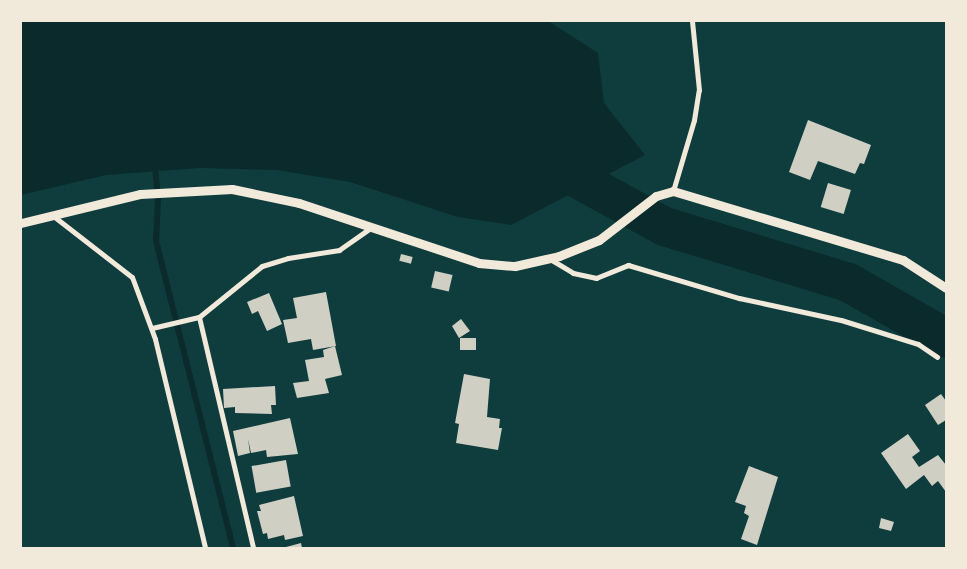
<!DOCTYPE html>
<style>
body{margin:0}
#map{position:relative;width:967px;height:569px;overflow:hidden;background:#0f3d3e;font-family:"Times New Roman",serif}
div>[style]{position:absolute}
.water>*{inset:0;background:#0a2a2b}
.stream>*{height:6px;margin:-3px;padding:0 3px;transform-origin:3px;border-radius:3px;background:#0a2a2b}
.river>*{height:39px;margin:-19.5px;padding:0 19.5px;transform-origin:19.5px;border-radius:19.5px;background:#0a2a2b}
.building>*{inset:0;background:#cfcfc3;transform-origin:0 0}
.minor>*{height:5px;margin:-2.5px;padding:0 2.5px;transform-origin:2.5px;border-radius:2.5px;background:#f1e9da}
.tertiary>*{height:9px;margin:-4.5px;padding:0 4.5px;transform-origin:4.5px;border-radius:4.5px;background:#f1e9da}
span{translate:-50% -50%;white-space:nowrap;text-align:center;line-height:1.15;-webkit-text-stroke:5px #f1e9da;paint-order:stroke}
.frame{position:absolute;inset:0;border:22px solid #f1e9da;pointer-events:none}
</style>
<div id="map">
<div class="water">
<i style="clip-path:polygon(21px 21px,548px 21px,598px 53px,604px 103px,645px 155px,511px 225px,458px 217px,350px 182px,277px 170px,200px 168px,106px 175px,21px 195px)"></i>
</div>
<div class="stream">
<i style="left:155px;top:165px;width:34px;rotate:85deg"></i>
<i style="left:158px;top:199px;width:42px;rotate:92.7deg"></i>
<i style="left:156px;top:241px;width:317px;rotate:75.9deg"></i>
</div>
<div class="river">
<i style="left:542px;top:159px;width:139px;rotate:28.8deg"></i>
<i style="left:664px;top:226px;width:192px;rotate:16.9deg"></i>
<i style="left:848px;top:282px;width:113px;rotate:29.7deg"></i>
</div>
<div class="building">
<i style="clip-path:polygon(808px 120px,871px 145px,864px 164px,860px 163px,855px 174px,818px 161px,810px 180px,789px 172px)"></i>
<i style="left:828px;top:183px;width:24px;height:25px;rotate:17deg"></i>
<i style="left:401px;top:254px;width:12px;height:7px;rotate:14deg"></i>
<i style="left:435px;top:271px;width:18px;height:17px;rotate:13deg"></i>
<i style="clip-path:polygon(326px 292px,336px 346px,313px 350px,311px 339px,288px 343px,283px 320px,297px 318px,293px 298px)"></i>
<i style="clip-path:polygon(269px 293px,282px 324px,267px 331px,258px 311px,252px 314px,247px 302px)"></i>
<i style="clip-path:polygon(461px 319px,470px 331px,459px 338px,452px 326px)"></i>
<i style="left:476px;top:338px;width:12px;height:16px;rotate:90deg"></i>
<i style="clip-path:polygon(335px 346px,342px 375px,325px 379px,329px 393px,297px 398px,293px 383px,309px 381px,305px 360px,324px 357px,323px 350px)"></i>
<i style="clip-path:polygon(464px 374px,490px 379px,487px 417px,500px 419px,499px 428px,502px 428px,498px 450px,456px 443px,459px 424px,455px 423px)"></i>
<i style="clip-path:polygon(275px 386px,276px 405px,271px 405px,272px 414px,235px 413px,235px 407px,224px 408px,223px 389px)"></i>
<i style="clip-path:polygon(941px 394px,946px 401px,946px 420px,938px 425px,925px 405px)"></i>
<i style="clip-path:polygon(290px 418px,298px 454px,267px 457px,266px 450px,251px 453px,248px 439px,250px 453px,238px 456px,233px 431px)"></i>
<i style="clip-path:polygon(908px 434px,920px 451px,912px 457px,919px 467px,938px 455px,946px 465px,946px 492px,938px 481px,932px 486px,924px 475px,906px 489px,881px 453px)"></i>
<i style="left:286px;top:460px;width:27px;height:35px;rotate:80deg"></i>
<i style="clip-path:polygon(749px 466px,778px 477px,757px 545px,741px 539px,749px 516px,744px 513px,746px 506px,735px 502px)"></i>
<i style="clip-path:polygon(294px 496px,303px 536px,285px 540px,284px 535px,268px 539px,267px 533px,263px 534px,257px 511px,261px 511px,259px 505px)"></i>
<i style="clip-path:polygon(881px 518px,894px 522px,891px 531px,879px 528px)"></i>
<i style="clip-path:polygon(301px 543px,302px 548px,287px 548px,286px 547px)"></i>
</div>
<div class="minor">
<i style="left:673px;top:191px;width:74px;rotate:-73.5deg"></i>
<i style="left:694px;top:120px;width:30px;rotate:-81deg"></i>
<i style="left:699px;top:90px;width:69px;rotate:-95.8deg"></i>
<i style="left:52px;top:215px;width:101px;rotate:37.8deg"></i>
<i style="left:132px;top:277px;width:66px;rotate:69.6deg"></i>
<i style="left:155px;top:339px;width:215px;rotate:76.5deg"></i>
<i style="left:550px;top:259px;width:27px;rotate:31deg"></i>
<i style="left:573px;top:273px;width:24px;rotate:12deg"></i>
<i style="left:596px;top:278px;width:35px;rotate:-22deg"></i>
<i style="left:628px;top:265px;width:116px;rotate:16.6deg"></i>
<i style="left:739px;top:298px;width:104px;rotate:12.2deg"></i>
<i style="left:841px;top:320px;width:81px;rotate:17.3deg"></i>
<i style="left:918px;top:344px;width:23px;rotate:34deg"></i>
<i style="left:199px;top:317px;width:237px;rotate:76.8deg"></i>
<i style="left:152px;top:328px;width:48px;rotate:-13.2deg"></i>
<i style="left:199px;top:317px;width:81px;rotate:-39deg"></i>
<i style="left:262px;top:266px;width:27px;rotate:-17deg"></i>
<i style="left:288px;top:258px;width:52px;rotate:-8.9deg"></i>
<i style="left:339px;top:250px;width:39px;rotate:-35deg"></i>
</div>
<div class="tertiary">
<i style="left:21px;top:223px;width:122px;rotate:-13.7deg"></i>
<i style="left:140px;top:194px;width:92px;rotate:-3.1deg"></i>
<i style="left:232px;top:189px;width:68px;rotate:11.8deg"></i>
<i style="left:299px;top:203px;width:190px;rotate:18.4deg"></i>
<i style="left:479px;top:263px;width:36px;rotate:5deg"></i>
<i style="left:515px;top:266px;width:45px;rotate:-12.8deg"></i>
<i style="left:559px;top:256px;width:43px;rotate:-21.8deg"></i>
<i style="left:599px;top:240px;width:72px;rotate:-37.7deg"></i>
<i style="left:656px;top:196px;width:18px;rotate:-16deg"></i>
<i style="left:673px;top:191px;width:240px;rotate:16.7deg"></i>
<i style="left:903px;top:260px;width:51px;rotate:33.1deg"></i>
</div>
<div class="frame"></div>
</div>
